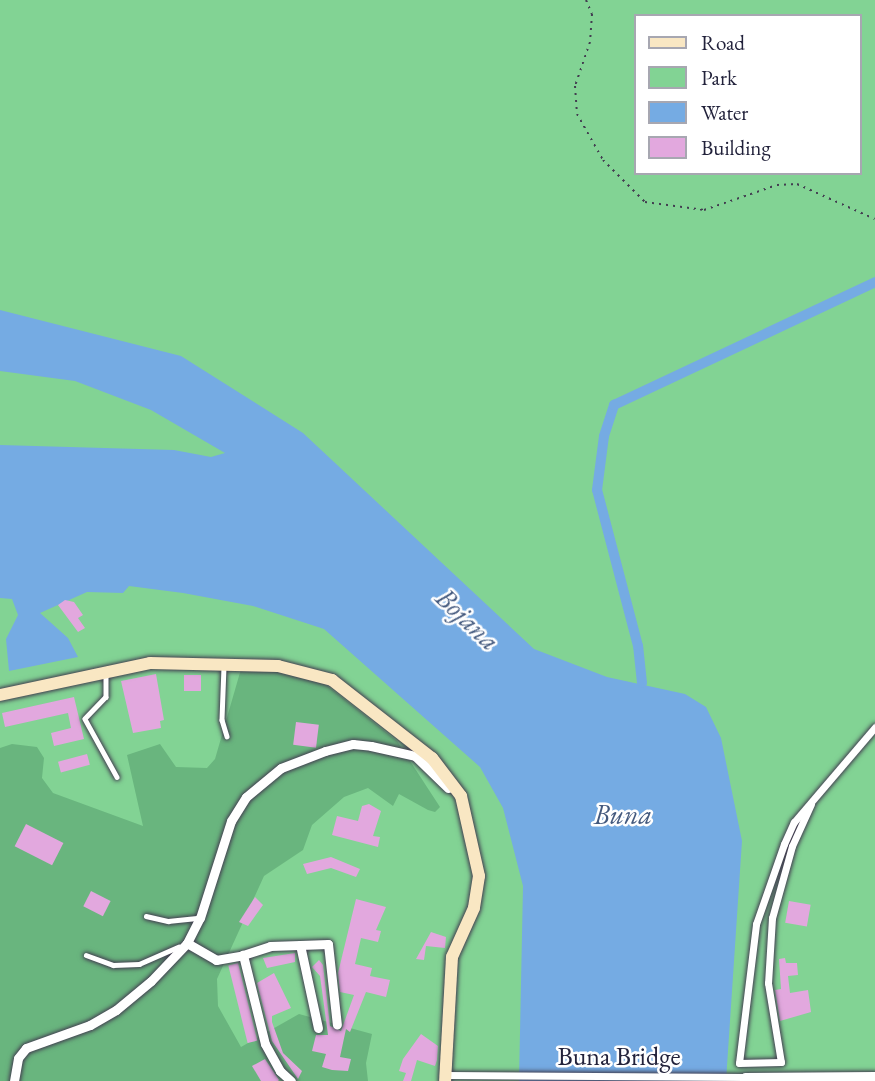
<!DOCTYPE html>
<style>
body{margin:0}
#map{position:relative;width:875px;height:1081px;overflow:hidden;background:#f5e0c5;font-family:"EB Garamond",serif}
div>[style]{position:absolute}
.green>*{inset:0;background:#82d394}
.forest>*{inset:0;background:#69b57e}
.water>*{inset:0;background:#75abe3}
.canal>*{height:10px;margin:-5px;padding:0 5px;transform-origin:5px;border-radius:5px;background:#75abe3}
.building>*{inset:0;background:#e2a8de;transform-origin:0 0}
.path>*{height:2px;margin-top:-1px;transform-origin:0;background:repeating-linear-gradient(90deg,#423e50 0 2px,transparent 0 7px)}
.roads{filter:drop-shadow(0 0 2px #423e50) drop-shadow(0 0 2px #423e50)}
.service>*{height:4.5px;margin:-2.25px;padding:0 2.25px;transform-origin:2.25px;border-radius:2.25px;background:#fff}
.pedestrian>*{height:7px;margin:-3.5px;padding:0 3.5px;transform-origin:3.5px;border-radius:3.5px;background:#fff}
.minor>*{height:9px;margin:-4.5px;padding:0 4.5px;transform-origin:4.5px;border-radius:4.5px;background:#fff}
.secondary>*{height:12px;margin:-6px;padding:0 6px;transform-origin:6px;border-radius:6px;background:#f9e7c3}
span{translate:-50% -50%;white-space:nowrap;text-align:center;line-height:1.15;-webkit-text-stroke:5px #fff;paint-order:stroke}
.street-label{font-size:26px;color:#22223b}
.water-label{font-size:28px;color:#43597e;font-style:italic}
.legend{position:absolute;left:634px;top:14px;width:228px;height:161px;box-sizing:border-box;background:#fff;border:2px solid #a7a7b1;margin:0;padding:9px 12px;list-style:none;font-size:21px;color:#22223b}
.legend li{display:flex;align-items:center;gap:14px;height:35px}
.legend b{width:35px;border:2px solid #a7a7b1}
</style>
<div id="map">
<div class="green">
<i style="clip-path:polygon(evenodd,0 0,875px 0,875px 1081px,0 1081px,0 0,635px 16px,859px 16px,859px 173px,635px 173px,635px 16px)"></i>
</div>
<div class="forest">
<i style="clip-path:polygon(265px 668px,321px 681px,353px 706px,397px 741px,440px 807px,435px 812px,428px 810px,399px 794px,393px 806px,368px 788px,344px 797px,312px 825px,303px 850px,264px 876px,217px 979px,218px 1006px,241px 1047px,299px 1014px,372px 1034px,366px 1063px,368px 1081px,0 1081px,0 748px,12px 744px,37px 747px,44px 758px,42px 778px,53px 793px,143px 826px,127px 755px,160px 744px,176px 767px,207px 768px,215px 759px,241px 669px)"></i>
</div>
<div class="water">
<i style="clip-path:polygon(0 310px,181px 356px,303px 433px,534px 649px,607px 677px,685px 694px,706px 707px,721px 738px,742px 841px,726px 1081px,519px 1081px,523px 886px,503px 808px,480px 767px,324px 629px,253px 606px,183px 593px,129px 586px,123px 593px,87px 592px,40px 613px,68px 638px,78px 657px,9px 671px,6px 639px,18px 615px,12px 599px,0 598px,0 445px,174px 450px,211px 457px,225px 453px,151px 410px,75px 381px,0 371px)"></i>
</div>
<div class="canal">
<i style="left:642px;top:683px;width:37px;rotate:-96deg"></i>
<i style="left:638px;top:646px;width:161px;rotate:-104.7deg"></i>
<i style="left:597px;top:490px;width:54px;rotate:-82.6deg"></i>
<i style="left:604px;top:436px;width:33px;rotate:-72deg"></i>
<i style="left:614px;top:405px;width:289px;rotate:-25.2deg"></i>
</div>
<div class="building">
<i style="clip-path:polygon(65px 600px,74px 602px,83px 615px,78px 618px,85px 628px,78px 632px,58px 605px)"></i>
<i style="clip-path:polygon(156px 674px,164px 720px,160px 721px,161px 728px,133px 733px,121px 681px)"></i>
<i style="left:184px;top:675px;width:17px;height:16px"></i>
<i style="clip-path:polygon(74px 697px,84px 739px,54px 746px,51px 733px,71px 728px,68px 713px,5px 727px,2px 713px)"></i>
<i style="left:296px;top:722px;width:23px;height:23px;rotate:7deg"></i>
<i style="left:87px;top:754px;width:11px;height:30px;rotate:75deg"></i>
<i style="clip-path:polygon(369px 804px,381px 811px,373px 836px,380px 837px,378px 847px,332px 835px,337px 816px,358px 821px,362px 806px)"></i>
<i style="left:26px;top:824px;width:42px;height:25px;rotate:27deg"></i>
<i style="clip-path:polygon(331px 857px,360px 869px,356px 877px,331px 868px,307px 874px,303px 864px)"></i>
<i style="left:91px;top:891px;width:22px;height:17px;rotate:27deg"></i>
<i style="clip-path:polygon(255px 897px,263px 905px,248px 926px,239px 922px)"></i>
<i style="clip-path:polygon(356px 899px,386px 907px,376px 930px,381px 931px,378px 942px,361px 938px,355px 964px,372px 968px,370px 976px,390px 980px,386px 997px,366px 992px,350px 1032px,346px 1029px,340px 1057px,351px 1059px,348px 1071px,332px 1070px,322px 1067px,326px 1054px,312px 1051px,316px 1035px,328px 1035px,320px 976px,312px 967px,319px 960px,323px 965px,330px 1026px,341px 1031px,354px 995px,340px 992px,338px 973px)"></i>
<i style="left:789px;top:901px;width:22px;height:22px;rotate:10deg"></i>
<i style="clip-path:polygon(431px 932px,446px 937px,445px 948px,426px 946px,424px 960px,416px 959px)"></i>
<i style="clip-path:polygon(295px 953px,295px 962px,267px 968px,263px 958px)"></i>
<i style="clip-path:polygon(785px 958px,786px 963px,797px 963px,798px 975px,788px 976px,790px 993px,808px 990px,811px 1012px,780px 1021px,775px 990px,781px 989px,779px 959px)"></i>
<i style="left:238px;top:963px;width:80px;height:10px;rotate:76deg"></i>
<i style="clip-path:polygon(274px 973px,291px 1008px,272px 1016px,272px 1022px,283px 1053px,302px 1071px,298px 1079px,272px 1041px,257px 983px)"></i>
<i style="clip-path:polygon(421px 1034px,438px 1046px,437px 1060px,435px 1066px,417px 1060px,411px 1081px,403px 1081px,406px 1073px,399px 1071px,403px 1059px)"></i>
<i style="clip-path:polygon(265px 1059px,279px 1080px,278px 1081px,261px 1081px,252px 1066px)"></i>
</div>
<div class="path">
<i style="left:586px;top:0;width:15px;rotate:67deg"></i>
<i style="left:592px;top:14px;width:28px;rotate:94deg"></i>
<i style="left:590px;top:42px;width:46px;rotate:108.8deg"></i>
<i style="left:575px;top:86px;width:28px;rotate:86deg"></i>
<i style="left:577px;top:114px;width:53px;rotate:60.5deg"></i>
<i style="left:603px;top:160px;width:59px;rotate:45deg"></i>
<i style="left:645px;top:202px;width:60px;rotate:7.7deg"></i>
<i style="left:704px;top:210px;width:77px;rotate:-18.9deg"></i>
<i style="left:777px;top:185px;width:20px;rotate:-3deg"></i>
<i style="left:797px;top:184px;width:85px;rotate:24.2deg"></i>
</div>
<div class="roads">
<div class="service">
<i style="left:224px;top:667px;width:53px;rotate:92.2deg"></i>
<i style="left:222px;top:720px;width:17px;rotate:73deg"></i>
<i style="left:106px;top:675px;width:22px;rotate:90deg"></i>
<i style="left:106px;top:697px;width:30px;rotate:134deg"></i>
<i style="left:85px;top:719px;width:66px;rotate:61.1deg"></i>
<i style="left:146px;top:916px;width:23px;rotate:13deg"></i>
<i style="left:168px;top:921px;width:31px;rotate:-6deg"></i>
<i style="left:86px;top:955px;width:29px;rotate:20deg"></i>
<i style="left:113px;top:965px;width:26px;rotate:-2deg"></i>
<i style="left:139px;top:964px;width:43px;rotate:-23.6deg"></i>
</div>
<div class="pedestrian">
<i style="left:811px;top:804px;width:46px;rotate:114.3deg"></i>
<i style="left:792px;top:846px;width:75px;rotate:105.5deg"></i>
<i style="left:772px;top:918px;width:65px;rotate:93.5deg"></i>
<i style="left:768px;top:983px;width:80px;rotate:80.7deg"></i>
<i style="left:781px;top:1062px;width:42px;rotate:178.6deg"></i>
<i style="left:739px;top:1063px;width:140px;rotate:-83deg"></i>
<i style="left:756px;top:924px;width:85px;rotate:-70.7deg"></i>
<i style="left:784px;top:844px;width:24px;rotate:-66deg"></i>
<i style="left:794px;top:822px;width:125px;rotate:-49.5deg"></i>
<i style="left:446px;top:1075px;width:299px;rotate:0.4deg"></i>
</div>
<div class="minor">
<i style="left:187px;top:943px;width:34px;rotate:30deg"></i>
<i style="left:216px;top:960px;width:27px;rotate:-10deg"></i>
<i style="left:318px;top:1028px;width:85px;rotate:-102.2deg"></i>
<i style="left:300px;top:945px;width:28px;rotate:-2deg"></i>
<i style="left:328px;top:944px;width:81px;rotate:83.7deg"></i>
<i style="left:745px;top:1077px;width:130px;rotate:-0.4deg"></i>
<i style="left:14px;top:1081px;width:23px;rotate:-80deg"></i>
<i style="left:18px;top:1058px;width:13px;rotate:-51deg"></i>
<i style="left:26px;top:1048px;width:68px;rotate:-19.8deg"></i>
<i style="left:90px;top:1025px;width:30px;rotate:-30deg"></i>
<i style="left:116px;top:1010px;width:45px;rotate:-39.6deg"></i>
<i style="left:151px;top:981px;width:52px;rotate:-46.5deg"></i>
<i style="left:187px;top:943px;width:28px;rotate:-63deg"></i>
<i style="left:200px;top:918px;width:102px;rotate:-72.3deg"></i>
<i style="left:231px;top:821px;width:28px;rotate:-58deg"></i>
<i style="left:246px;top:797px;width:45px;rotate:-39.6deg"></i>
<i style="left:281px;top:768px;width:47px;rotate:-21.1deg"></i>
<i style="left:325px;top:751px;width:29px;rotate:-14deg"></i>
<i style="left:353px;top:744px;width:18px;rotate:6deg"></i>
<i style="left:371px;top:746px;width:45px;rotate:12.8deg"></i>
<i style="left:415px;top:756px;width:46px;rotate:44.1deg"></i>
<i style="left:291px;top:1081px;width:15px;rotate:-138deg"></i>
<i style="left:280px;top:1071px;width:31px;rotate:-119deg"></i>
<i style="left:265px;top:1044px;width:92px;rotate:-103.9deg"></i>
<i style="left:243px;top:955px;width:28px;rotate:-18deg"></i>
<i style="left:270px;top:946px;width:30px;rotate:-2deg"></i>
</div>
<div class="secondary">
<i style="left:0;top:695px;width:153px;rotate:-12deg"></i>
<i style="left:150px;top:663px;width:128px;rotate:1.3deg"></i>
<i style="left:278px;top:666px;width:56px;rotate:14.5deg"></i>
<i style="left:332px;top:680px;width:127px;rotate:38deg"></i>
<i style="left:432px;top:758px;width:48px;rotate:52.7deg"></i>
<i style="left:461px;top:796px;width:82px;rotate:77.3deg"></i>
<i style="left:479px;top:876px;width:32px;rotate:99deg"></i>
<i style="left:474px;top:908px;width:54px;rotate:114.2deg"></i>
<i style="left:452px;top:957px;width:124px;rotate:93.2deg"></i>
</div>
</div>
<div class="street-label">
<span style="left:619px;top:1057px">Buna Bridge</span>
</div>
<div class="water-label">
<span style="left:468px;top:619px;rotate:44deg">Bojana</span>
<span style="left:623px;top:814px">Buna</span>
</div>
<ul class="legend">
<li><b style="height:9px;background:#f9e7c3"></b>Road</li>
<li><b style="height:19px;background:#82d394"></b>Park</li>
<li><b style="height:19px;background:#75abe3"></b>Water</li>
<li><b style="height:19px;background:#e2a8de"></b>Building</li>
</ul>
</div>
